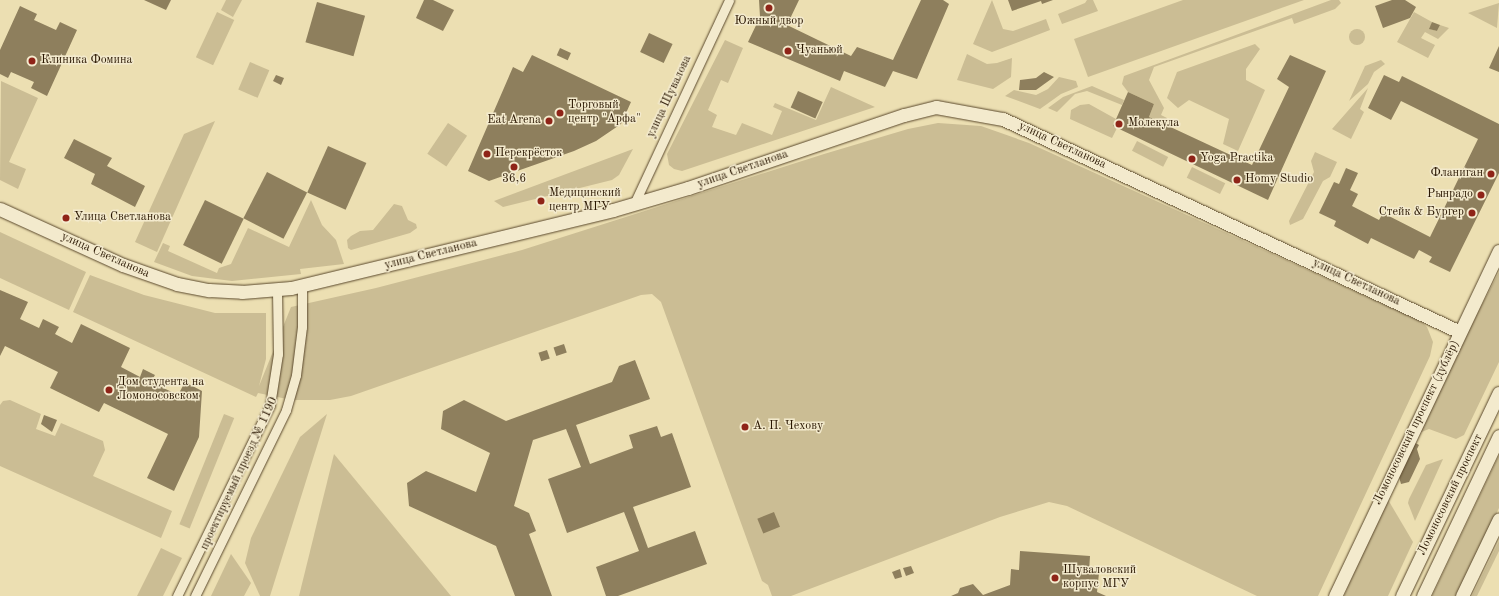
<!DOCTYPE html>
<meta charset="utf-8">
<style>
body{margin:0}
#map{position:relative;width:1499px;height:596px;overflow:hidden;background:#ecdfb2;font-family:"Old Standard TT",serif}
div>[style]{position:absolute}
.green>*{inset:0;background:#cbbd94;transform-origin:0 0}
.round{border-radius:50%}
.building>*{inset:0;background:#8e7f5d;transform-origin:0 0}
.roads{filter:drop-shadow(0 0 1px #5a482c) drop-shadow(0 0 1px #5a482c)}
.street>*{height:9px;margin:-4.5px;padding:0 4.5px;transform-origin:4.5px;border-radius:4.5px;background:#f3eacd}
.secondary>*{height:13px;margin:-6.5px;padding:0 6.5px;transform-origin:6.5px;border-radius:6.5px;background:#f3eacd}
.dots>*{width:11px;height:11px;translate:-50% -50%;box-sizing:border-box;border:2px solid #f3eacd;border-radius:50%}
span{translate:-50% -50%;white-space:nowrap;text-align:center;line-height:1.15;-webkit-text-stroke:3px #f3eacd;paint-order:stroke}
.poi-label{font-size:12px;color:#291600}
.left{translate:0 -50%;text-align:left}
.right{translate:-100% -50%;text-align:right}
.street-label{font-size:12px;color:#291600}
</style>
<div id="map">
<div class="green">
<i style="clip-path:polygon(226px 0,242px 0,233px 17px,221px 10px)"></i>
<i style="clip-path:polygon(992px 0,1003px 29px,1013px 31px,1046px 19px,1050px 30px,992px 52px,973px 44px)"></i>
<i style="clip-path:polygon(1087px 0,1093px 0,1098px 11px,1062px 24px,1058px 14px,1085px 3px)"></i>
<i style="clip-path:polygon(1183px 0,1304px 0,1088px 77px,1074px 39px)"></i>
<i style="clip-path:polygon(1331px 0,1339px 0,1341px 3px,1335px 9px,1294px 24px,1292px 18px,1154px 67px,1149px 80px,1164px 108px,1161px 115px,1167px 118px,1164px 124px,1149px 117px,1154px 104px,1128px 92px,1122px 84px,1124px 76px)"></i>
<i style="clip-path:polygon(1499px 3px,1497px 28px,1468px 13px)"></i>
<i style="left:217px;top:12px;width:19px;height:50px;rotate:25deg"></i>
<i style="clip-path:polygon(1414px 12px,1432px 22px,1430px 29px,1437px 31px,1440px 25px,1449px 28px,1438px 39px,1425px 32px,1421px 38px,1435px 45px,1428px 58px,1397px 42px)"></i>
<i class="round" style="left:1349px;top:29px;width:16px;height:16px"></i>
<i style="clip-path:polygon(725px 40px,743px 48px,728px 83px,721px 80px,708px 110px,717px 115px,712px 127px,736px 135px,742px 123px,772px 135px,782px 111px,773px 107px,775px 103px,816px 120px,831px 87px,875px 107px,682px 171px,674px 169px,669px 165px,667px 154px)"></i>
<i style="clip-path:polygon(1255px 44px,1260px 49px,1246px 69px,1246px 80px,1265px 90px,1238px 151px,1223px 144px,1229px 119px,1189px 100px,1178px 108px,1167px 98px,1177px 72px)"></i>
<i style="clip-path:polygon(967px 54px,987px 64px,997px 63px,1012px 58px,1011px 77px,993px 89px,957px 80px)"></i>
<i style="clip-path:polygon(1381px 60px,1385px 64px,1374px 72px,1368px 84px,1349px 101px,1365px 66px)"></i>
<i style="left:250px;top:62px;width:21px;height:30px;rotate:23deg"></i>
<i style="clip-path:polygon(1059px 77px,1076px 81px,1078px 87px,1061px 94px,1040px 109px,1005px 96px,1014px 90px,1036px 95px,1048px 89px)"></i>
<i style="clip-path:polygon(1px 81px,38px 98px,9px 162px,26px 169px,18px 189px,0 180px)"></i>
<i style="clip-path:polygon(1092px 86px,1124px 100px,1122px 105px,1087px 91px,1075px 94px,1057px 112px,1048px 108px,1063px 97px)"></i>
<i style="clip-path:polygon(1368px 88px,1360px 109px,1364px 112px,1351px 139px,1332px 129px)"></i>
<i style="clip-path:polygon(1089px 104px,1116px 119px,1113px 126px,1117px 128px,1112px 138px,1070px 119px,1071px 110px,1080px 105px)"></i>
<i style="clip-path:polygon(215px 121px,157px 252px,135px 242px,184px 134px)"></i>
<i style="left:448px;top:123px;width:23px;height:37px;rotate:34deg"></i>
<i style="clip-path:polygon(938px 123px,981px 126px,1029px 143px,1422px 322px,1427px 327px,1433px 342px,1430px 356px,1318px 596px,1257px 596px,1067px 506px,1049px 502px,1000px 517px,791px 596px,772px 596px,768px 585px,762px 581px,661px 302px,652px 294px,641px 295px,351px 396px,330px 400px,292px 400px,258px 393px,256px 397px,73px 312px,90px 275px,144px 295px,215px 313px,266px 313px,266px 359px,259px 386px,291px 307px,376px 288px,522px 250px,824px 154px,908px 129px)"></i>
<i style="left:1137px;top:141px;width:35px;height:11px;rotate:27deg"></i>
<i style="clip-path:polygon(633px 149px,619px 175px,612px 180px,503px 207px,494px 201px)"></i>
<i style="clip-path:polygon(1315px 152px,1337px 162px,1330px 177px,1323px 181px,1303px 219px,1290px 225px,1289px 221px,1314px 172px,1311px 161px)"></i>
<i style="left:1192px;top:167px;width:37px;height:12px;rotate:26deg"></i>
<i style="clip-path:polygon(311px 200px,322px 225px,336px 240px,344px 264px,300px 269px,301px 274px,232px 281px,192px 276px,154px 262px,163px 243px,170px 246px,168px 251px,217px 273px,219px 268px,231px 264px,248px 228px,289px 247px)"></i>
<i style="clip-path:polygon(394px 204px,402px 206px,408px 220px,416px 224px,417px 228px,410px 233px,351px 250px,348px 248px,347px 240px,351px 236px,360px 231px,373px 230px)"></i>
<i style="clip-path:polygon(0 232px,86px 272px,69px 310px,0 278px)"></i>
<i style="clip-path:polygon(1499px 272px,1499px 362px,1464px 435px,1456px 439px,1429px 429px,1414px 435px)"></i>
<i style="clip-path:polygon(10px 400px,41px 414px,36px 429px,55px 436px,61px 423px,103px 441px,105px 450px,93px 476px,172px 511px,161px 538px,0 466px,0 405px,3px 401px)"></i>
<i style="left:224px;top:414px;width:11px;height:119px;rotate:22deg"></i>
<i style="clip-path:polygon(327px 414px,270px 596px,260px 596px,245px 563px,251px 538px,300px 437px)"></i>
<i style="clip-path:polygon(334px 454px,451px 596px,299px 596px)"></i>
<i style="clip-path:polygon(1499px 455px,1499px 508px,1489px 529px,1457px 596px,1432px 596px)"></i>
<i style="clip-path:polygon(1443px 459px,1415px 521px,1408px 503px,1409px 499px,1426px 465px)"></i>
<i style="clip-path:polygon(1387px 498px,1413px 542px,1388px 596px,1344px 596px)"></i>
<i style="clip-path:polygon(1499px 541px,1499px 551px,1477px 596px,1472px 596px)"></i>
<i style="clip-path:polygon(161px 548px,182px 558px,163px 596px,137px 596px)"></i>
<i style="clip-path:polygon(231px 554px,251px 583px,244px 596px,211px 596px)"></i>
</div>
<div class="building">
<i style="clip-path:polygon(144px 0,171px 0,166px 10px)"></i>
<i style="clip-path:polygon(424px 0,433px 0,454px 10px,443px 31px,416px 18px)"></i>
<i style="clip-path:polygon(759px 0,799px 0,787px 25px,851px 56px,857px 47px,893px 60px,921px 0,943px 0,949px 4px,917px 79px,893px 71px,885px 87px,844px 71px,840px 81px,748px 42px,760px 17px)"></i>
<i style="clip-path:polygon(1008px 0,1053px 0,1042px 4px,1041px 1px,1012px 11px)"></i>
<i style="clip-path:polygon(1392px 0,1405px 0,1416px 7px,1410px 18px,1383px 28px,1375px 6px)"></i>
<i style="left:317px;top:2px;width:50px;height:42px;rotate:16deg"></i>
<i style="clip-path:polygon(20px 6px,37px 14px,34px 20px,56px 30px,60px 22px,77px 30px,47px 96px,31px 88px,34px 82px,11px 72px,8px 78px,0 74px,0 50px)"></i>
<i style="clip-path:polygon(1432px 22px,1440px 25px,1437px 31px,1429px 29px)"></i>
<i style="left:649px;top:33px;width:26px;height:21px;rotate:25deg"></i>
<i style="clip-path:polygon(1499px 46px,1499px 72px,1489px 68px)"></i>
<i style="left:560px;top:48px;width:12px;height:8px;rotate:24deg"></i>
<i style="clip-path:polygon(532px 55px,631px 102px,621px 124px,596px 141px,574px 151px,489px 181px,468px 171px,513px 67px,523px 72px)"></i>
<i style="clip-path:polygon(1290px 55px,1326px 71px,1268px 200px,1113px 126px,1128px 92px,1154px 104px,1149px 117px,1252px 165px,1289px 87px,1277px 79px)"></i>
<i style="clip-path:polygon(1044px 72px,1054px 77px,1036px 90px,1019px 90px,1020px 80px,1036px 78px)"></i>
<i style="clip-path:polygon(276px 75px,284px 78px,281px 85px,273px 81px)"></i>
<i style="clip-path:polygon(1384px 75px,1399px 82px,1402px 76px,1499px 124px,1499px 173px,1450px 272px,1429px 262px,1432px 257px,1419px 250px,1414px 259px,1371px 238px,1368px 244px,1334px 226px,1336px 221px,1319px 213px,1334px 182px,1339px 184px,1346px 168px,1358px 173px,1350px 190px,1358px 194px,1352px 206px,1379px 220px,1383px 213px,1430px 237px,1478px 139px,1401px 101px,1391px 120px,1368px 108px)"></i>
<i style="left:798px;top:91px;width:27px;height:18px;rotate:24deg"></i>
<i style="clip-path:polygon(74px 139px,112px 158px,107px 166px,145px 186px,135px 207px,91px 184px,95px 174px,64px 158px)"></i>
<i style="left:328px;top:146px;width:42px;height:51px;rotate:24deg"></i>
<i style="left:267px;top:172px;width:45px;height:52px;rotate:27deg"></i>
<i style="left:205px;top:200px;width:43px;height:50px;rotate:26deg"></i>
<i style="clip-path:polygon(0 290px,28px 302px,20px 319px,39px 328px,43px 319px,59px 327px,55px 334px,72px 343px,81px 324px,130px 348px,121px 367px,140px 377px,143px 369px,155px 375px,151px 382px,178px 395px,185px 382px,202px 391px,199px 437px,174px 491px,147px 478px,168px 434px,104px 403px,99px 412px,50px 388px,58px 372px,5px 346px,0 356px)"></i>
<i style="left:564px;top:344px;width:9px;height:11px;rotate:72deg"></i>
<i style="left:547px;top:350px;width:9px;height:9px;rotate:72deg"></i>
<i style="clip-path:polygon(635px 360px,650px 399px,576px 425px,590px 464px,633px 448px,629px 435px,657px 426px,661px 437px,672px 433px,691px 487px,633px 507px,648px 548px,695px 531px,707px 564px,618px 596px,606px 596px,596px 567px,639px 551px,624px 512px,567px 533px,548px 479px,581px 467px,566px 429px,533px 440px,514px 506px,529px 513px,536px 531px,529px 534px,552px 596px,515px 596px,496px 546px,409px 506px,407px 483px,426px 471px,476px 492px,490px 453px,441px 429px,443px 411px,464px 400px,506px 421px,612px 382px,619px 366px)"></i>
<i style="clip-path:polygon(44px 415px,57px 420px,52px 432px,41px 424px)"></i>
<i style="clip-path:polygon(1412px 441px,1419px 445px,1417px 449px,1420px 459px,1409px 482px,1401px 484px,1399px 477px,1412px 449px)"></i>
<i style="left:774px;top:512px;width:16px;height:18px;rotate:68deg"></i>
<i style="clip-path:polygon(1020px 551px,1090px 556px,1089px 572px,1094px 571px,1099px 573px,1097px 592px,1106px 596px,951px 596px,958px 593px,960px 588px,973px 584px,983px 595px,1010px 585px,1011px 569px,1019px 570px)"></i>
<i style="clip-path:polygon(911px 566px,914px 573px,906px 576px,903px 568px)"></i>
<i style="clip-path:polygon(900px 569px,902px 577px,895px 579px,892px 572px)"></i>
</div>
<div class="roads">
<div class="street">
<i style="left:634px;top:204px;width:225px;rotate:-65deg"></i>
<i style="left:177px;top:596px;width:212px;rotate:-64deg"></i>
<i style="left:270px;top:405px;width:52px;rotate:-81.1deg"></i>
<i style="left:278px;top:354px;width:65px;rotate:-90.9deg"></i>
<i style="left:195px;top:596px;width:207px;rotate:-63.9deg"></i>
<i style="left:286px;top:410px;width:36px;rotate:-74deg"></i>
<i style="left:296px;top:375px;width:48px;rotate:-82.9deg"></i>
<i style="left:302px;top:327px;width:41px;rotate:-90deg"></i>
</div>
<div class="secondary">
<i style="left:0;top:209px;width:135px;rotate:24.5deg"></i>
<i style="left:123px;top:265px;width:57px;rotate:19.4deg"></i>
<i style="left:177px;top:284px;width:33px;rotate:11deg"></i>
<i style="left:209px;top:290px;width:33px;rotate:3deg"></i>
<i style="left:242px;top:292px;width:49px;rotate:-4.7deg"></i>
<i style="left:291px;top:288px;width:331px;rotate:-13.6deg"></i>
<i style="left:613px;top:210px;width:78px;rotate:-16.3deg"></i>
<i style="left:688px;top:188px;width:228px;rotate:-18.7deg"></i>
<i style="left:904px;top:115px;width:33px;rotate:-14deg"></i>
<i style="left:936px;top:107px;width:68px;rotate:10.2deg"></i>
<i style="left:1003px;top:119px;width:504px;rotate:24.99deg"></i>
<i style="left:1335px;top:596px;width:382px;rotate:-64.6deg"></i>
<i style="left:1402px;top:596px;width:225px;rotate:-64.5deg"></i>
<i style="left:1423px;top:596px;width:177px;rotate:-64.6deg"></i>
<i style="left:1462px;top:596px;width:85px;rotate:-64.3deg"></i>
</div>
</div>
<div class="dots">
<i style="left:769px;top:8px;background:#8f2418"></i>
<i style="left:788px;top:51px;background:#8f2418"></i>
<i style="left:32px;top:61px;background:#8f2418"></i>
<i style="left:560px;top:113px;background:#8f2418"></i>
<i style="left:549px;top:121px;background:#8f2418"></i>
<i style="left:1119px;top:124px;background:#8f2418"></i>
<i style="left:487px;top:154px;background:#8f2418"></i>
<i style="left:1192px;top:159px;background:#8f2418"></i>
<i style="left:514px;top:167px;background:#8f2418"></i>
<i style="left:1491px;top:174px;background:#8f2418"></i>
<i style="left:1237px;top:180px;background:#8f2418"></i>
<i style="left:1481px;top:195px;background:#8f2418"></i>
<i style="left:541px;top:201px;background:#8f2418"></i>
<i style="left:1472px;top:213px;background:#8f2418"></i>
<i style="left:66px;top:218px;background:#8f2418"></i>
<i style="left:109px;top:390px;background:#8f2418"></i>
<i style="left:745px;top:427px;background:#8f2418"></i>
<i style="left:1055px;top:578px;background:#8f2418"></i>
</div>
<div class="poi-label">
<span style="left:769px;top:22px">Южный двор</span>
<span class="left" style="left:796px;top:51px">Чуаньюй</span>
<span class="left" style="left:41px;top:61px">Клиника Фомина</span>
<span class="left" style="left:568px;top:113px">Торговый<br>центр "Арфа"</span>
<span class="right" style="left:541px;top:121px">Eat Arena</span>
<span class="left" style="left:1128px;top:124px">Молекула</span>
<span class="left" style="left:495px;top:154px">Перекрёсток</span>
<span class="left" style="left:1200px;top:159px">Yoga Practika</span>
<span class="right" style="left:1483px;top:174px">Фланиган</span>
<span style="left:514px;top:180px">36,6</span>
<span class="left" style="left:1245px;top:180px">Homy Studio</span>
<span class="left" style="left:549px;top:201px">Медицинский<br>центр МГУ</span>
<span class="right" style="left:1473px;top:195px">Рынрадо</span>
<span class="right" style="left:1464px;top:213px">Стейк &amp; Бургер</span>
<span class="left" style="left:74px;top:218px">Улица Светланова</span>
<span class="left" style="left:117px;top:390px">Дом студента на<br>Ломоносовском</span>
<span class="left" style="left:753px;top:427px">А. П. Чехову</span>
<span class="left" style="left:1063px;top:578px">Шуваловский<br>корпус МГУ</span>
</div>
<div class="street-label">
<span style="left:670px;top:97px;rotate:-65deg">улица Шувалова</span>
<span style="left:1062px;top:146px;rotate:25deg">улица Светланова</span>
<span style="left:743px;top:170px;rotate:-19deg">улица Светланова</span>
<span style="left:431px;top:255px;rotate:-14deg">улица Светланова</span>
<span style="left:105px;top:256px;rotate:24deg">улица Светланова</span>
<span style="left:1356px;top:283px;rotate:25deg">улица Светланова</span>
<span style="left:1417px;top:423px;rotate:-64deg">Ломоносовский проспект (дублёр)</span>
<span style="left:240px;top:474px;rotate:-65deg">проектируемый проезд № 1190</span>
<span style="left:1451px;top:495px;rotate:-64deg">Ломоносовский проспект</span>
</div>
</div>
